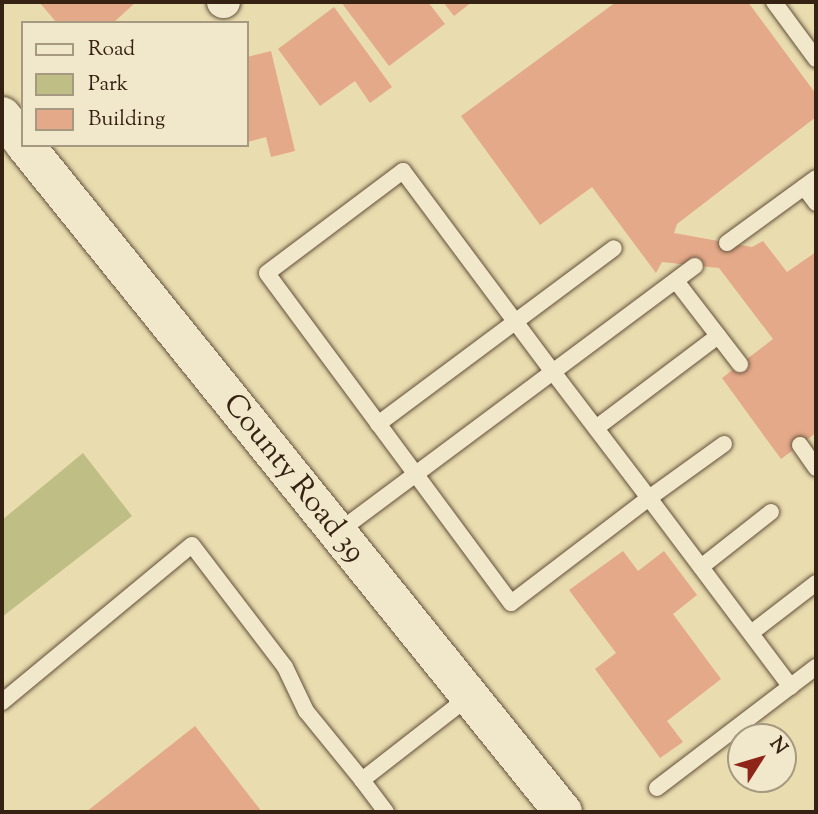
<!DOCTYPE html>
<style>
body{margin:0}
#map{position:relative;width:818px;height:814px;overflow:hidden;background:#e9dcaf;font-family:"Sorts Mill Goudy",serif}
div>[style]{position:absolute}
.green>*{inset:0;background:#bfbe85}
.building>*{inset:0;background:#e4a989}
.roads{filter:drop-shadow(0 0 2px #63503a) drop-shadow(0 0 2px #63503a)}
.lane>*{height:16px;margin:-8px;padding:0 8px;transform-origin:8px;border-radius:8px;background:#f1e8cb}
.street>*{height:32px;margin:-16px;padding:0 16px;transform-origin:16px;border-radius:16px;background:#f1e8cb}
.secondary>*{height:38px;margin:-19px;padding:0 19px;transform-origin:19px;border-radius:19px;background:#f1e8cb}
span{translate:-50% -50%;white-space:nowrap;text-align:center;line-height:1.15;-webkit-text-stroke:6px #f1e8cb;paint-order:stroke}
.street-label{font-size:30px;color:#362213}
.frame{position:absolute;inset:0;border:4px solid #362213;pointer-events:none}
.legend{position:absolute;left:21px;top:21px;width:228px;height:126px;box-sizing:border-box;background:#f1e8cb;border:2px solid #a69981;margin:0;padding:9px 12px;list-style:none;font-size:21px;color:#362213}
.legend li{display:flex;align-items:center;gap:14px;height:35px}
.legend b{width:35px;border:2px solid #a69981}
.north{position:absolute;left:727px;top:723px;width:70px;height:70px;box-sizing:border-box;background:#f1e8cb;border:2px solid #a69981;border-radius:50%;rotate:53deg;font-size:19px;font-weight:700;line-height:28px;text-align:center;color:#362213}
.north::after{content:'';display:block;margin:auto;width:24px;height:32px;background:#8f2418;clip-path:polygon(50% 0,100% 100%,50% 72%,0 100%)}
</style>
<div id="map">
<div class="green">
<i style="clip-path:polygon(83px 453px,132px 516px,2px 617px,2px 520px)"></i>
</div>
<div class="building">
<i style="clip-path:polygon(39px 2px,136px 2px,113px 23px,57px 23px)"></i>
<i style="clip-path:polygon(341px 2px,428px 2px,445px 24px,389px 66px)"></i>
<i style="clip-path:polygon(443px 2px,472px 2px,454px 16px)"></i>
<i style="clip-path:polygon(616px 2px,748px 2px,816px 94px,816px 117px,677px 224px,674px 233px,752px 247px,763px 241px,787px 272px,816px 252px,816px 433px,781px 459px,722px 378px,773px 339px,719px 268px,662px 262px,656px 273px,592px 187px,540px 225px,461px 116px)"></i>
<i style="clip-path:polygon(334px 7px,392px 87px,370px 103px,355px 81px,320px 106px,278px 49px)"></i>
<i style="clip-path:polygon(271px 51px,295px 151px,271px 157px,266px 137px,247px 142px,247px 57px)"></i>
<i style="clip-path:polygon(623px 551px,638px 571px,664px 551px,697px 595px,673px 614px,721px 679px,667px 721px,683px 742px,660px 758px,595px 669px,616px 653px,569px 590px)"></i>
<i style="clip-path:polygon(195px 726px,262px 812px,86px 812px)"></i>
</div>
<div class="roads">
<div class="lane">
<i style="left:774px;top:2px;width:71px;rotate:53.6deg"></i>
<i style="left:804px;top:187px;width:20px;rotate:53deg"></i>
<i style="left:727px;top:243px;width:110px;rotate:-36.1deg"></i>
<i style="left:676px;top:281px;width:105px;rotate:52.4deg"></i>
<i style="left:378px;top:424px;width:294px;rotate:-36.7deg"></i>
<i style="left:596px;top:428px;width:153px;rotate:-37deg"></i>
<i style="left:724px;top:444px;width:92px;rotate:144.2deg"></i>
<i style="left:649px;top:498px;width:173px;rotate:142.7deg"></i>
<i style="left:511px;top:603px;width:410px;rotate:-126.5deg"></i>
<i style="left:267px;top:273px;width:170px;rotate:-36.9deg"></i>
<i style="left:403px;top:171px;width:251px;rotate:53.3deg"></i>
<i style="left:553px;top:372px;width:158px;rotate:52.7deg"></i>
<i style="left:649px;top:498px;width:236px;rotate:53.1deg"></i>
<i style="left:800px;top:445px;width:28px;rotate:55deg"></i>
<i style="left:338px;top:532px;width:445px;rotate:-36.7deg"></i>
<i style="left:701px;top:567px;width:89px;rotate:-38.2deg"></i>
<i style="left:751px;top:633px;width:82px;rotate:-37.6deg"></i>
<i style="left:2px;top:702px;width:246px;rotate:-39.6deg"></i>
<i style="left:192px;top:545px;width:153px;rotate:52.7deg"></i>
<i style="left:285px;top:667px;width:49px;rotate:64.5deg"></i>
<i style="left:306px;top:711px;width:89px;rotate:50.9deg"></i>
<i style="left:362px;top:780px;width:137px;rotate:-37.9deg"></i>
<i style="left:362px;top:780px;width:40px;rotate:53deg"></i>
<i style="left:657px;top:788px;width:200px;rotate:-37.3deg"></i>
</div>
<div class="street">
<i style="left:223px;top:2px;width:1px"></i>
</div>
<div class="secondary">
<i style="left:2px;top:116px;width:33px;rotate:51deg"></i>
<i style="left:25px;top:145px;width:857px;rotate:51.11deg"></i>
</div>
</div>
<div class="street-label">
<span style="left:293px;top:479px;rotate:51deg">County Road 39</span>
</div>
<div class="frame"></div>
<ul class="legend">
<li><b style="height:9px;background:#f1e8cb"></b>Road</li>
<li><b style="height:19px;background:#bfbe85"></b>Park</li>
<li><b style="height:19px;background:#e4a989"></b>Building</li>
</ul>
<div class="north">N</div>
</div>
